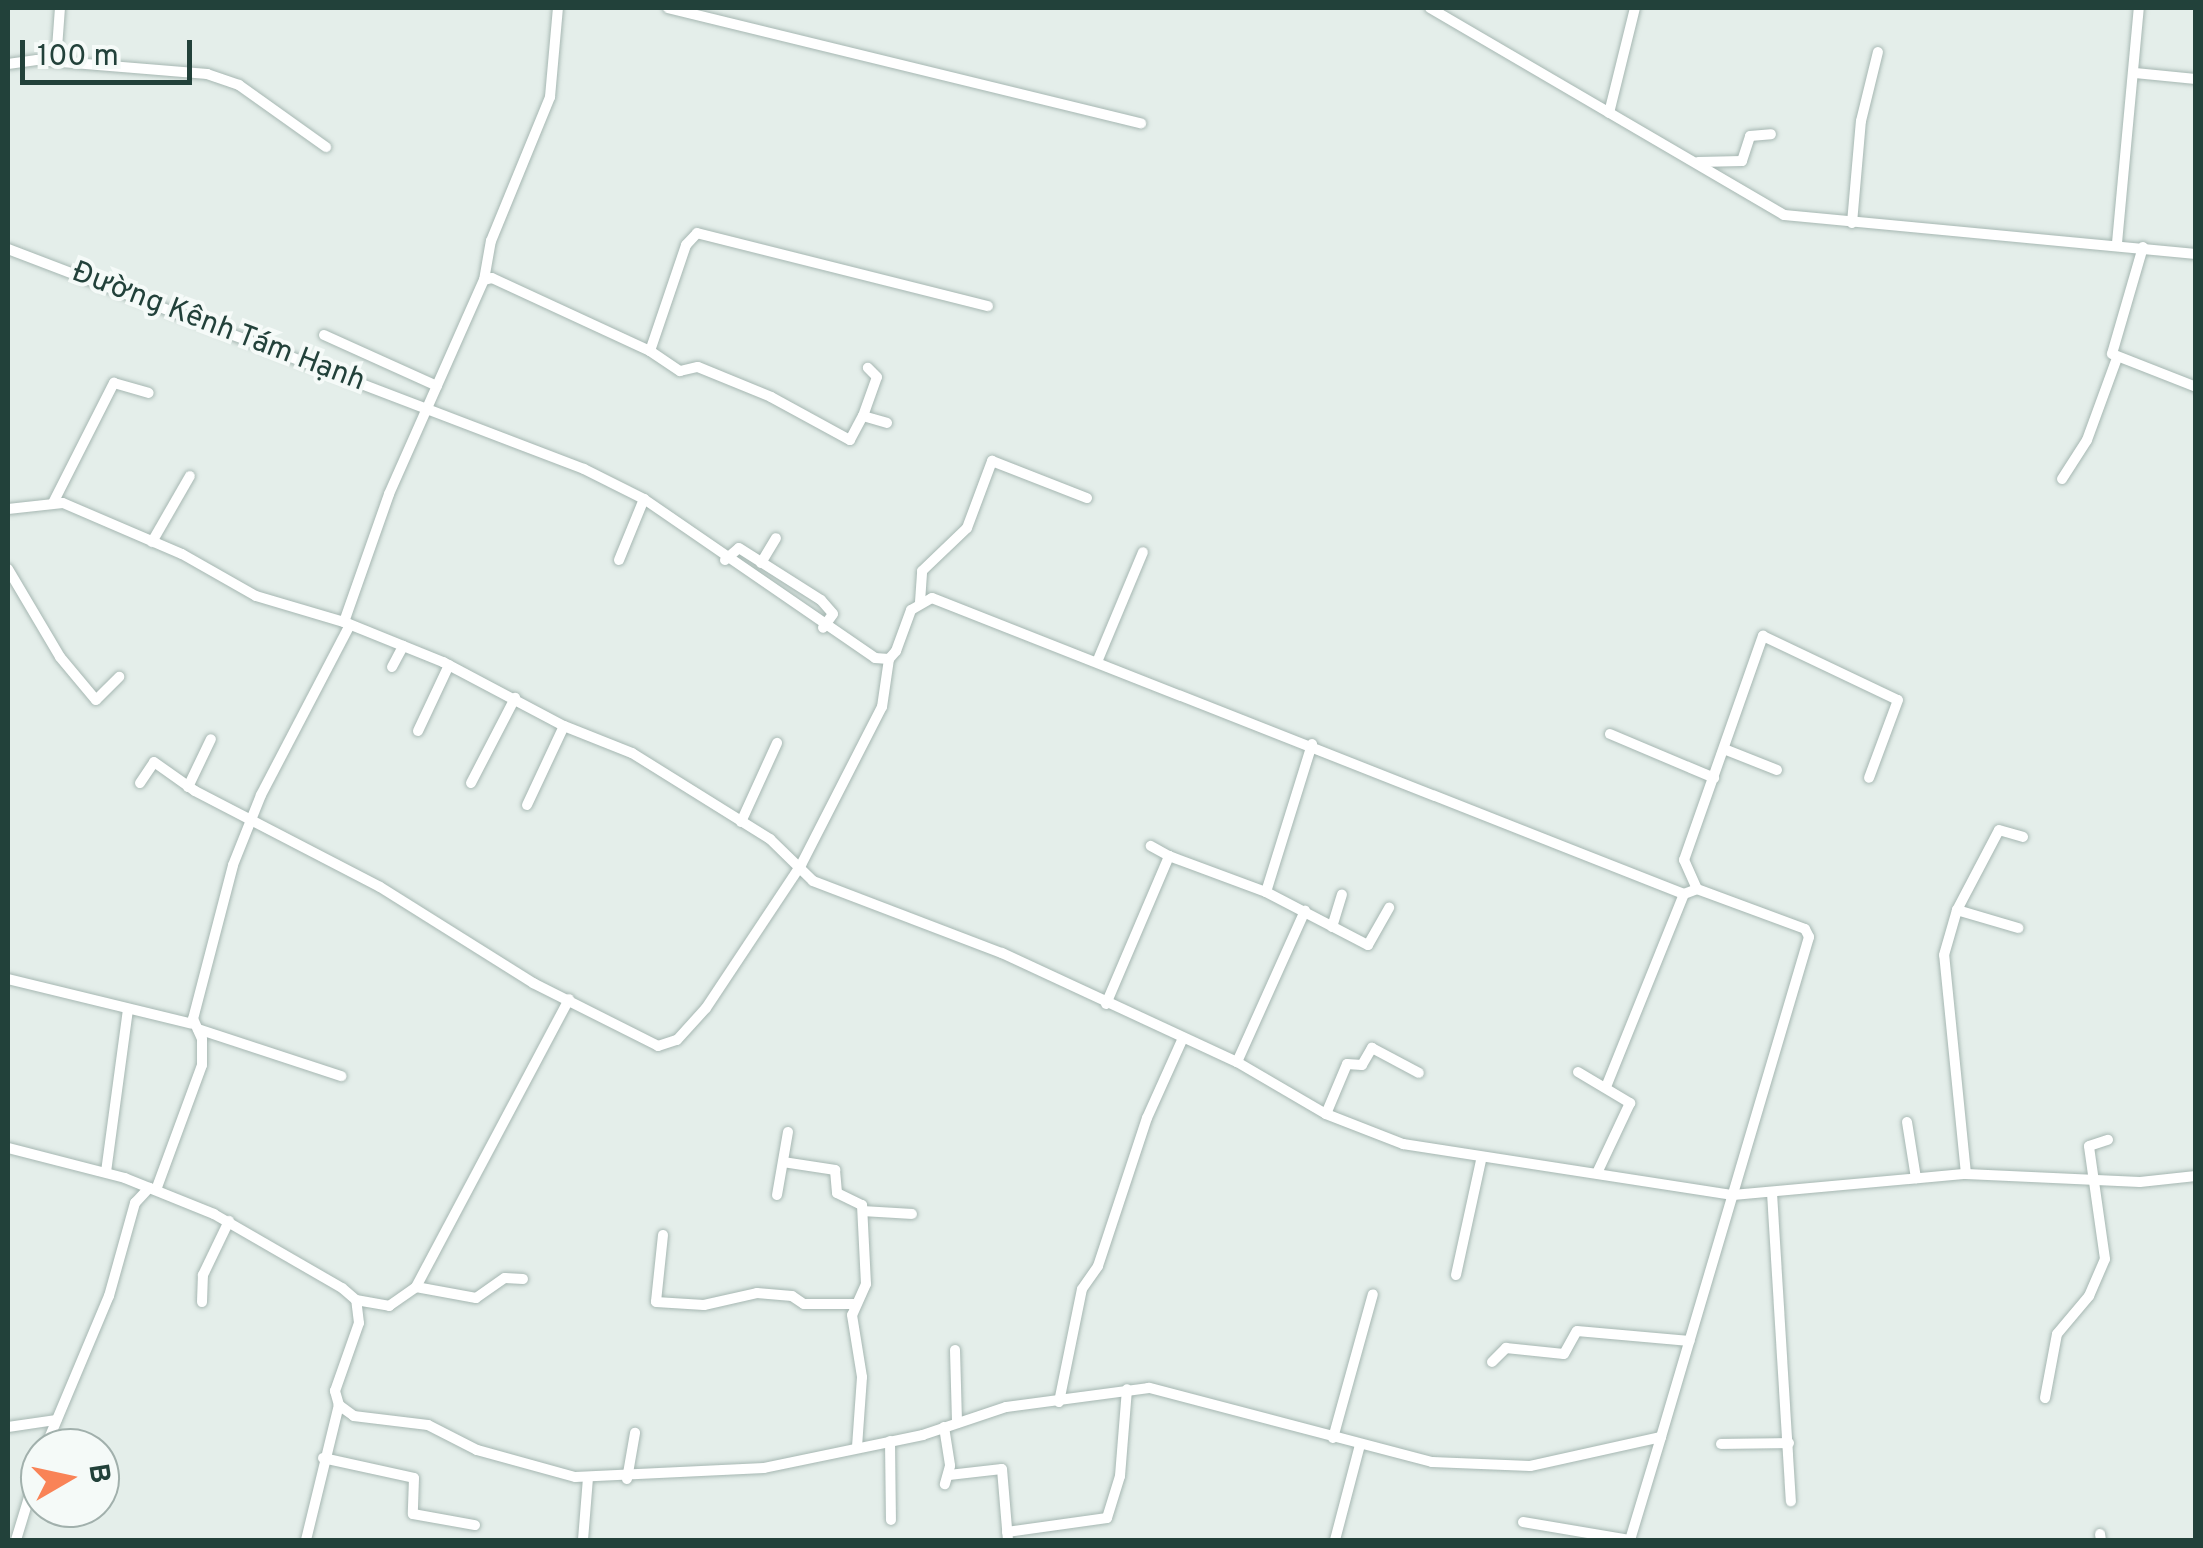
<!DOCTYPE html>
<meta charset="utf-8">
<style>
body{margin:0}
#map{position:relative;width:2203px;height:1548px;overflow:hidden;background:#e4eeea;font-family:Overpass,sans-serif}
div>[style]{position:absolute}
.roads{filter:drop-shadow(0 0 2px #a6b7b2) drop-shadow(0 0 2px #a6b7b2)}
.street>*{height:10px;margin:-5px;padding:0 5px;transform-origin:5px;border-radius:5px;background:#fff}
span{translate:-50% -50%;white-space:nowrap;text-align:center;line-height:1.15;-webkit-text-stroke:8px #f5faf8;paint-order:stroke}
.street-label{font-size:30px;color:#22413a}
.frame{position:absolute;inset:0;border:10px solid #22413a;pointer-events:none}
.north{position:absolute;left:20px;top:1428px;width:100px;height:100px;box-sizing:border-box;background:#f5faf8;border:2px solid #a1b0ac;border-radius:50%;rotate:81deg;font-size:28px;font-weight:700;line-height:40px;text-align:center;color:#22413a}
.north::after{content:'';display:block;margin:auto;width:35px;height:45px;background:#f98357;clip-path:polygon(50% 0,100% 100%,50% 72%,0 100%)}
.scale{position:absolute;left:20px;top:40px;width:172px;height:45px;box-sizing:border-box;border:5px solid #22413a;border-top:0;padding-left:12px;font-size:30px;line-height:35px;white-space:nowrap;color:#22413a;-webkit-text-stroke:8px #f5faf8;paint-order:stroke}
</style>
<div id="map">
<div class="roads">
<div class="street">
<i style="left:668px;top:8px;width:487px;rotate:13.7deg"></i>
<i style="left:1430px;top:8px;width:410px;rotate:30.3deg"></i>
<i style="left:1784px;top:215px;width:414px;rotate:5.4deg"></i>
<i style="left:56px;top:62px;width:54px;rotate:-85.8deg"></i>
<i style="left:8px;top:64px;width:29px;rotate:-8deg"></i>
<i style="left:37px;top:60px;width:171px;rotate:4.7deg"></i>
<i style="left:207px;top:74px;width:34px;rotate:19deg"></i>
<i style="left:239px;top:85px;width:107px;rotate:35.5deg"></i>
<i style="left:2135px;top:73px;width:61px;rotate:5.6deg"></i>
<i style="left:1609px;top:113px;width:108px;rotate:-76.1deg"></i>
<i style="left:1698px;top:162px;width:44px;rotate:-1.3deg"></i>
<i style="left:1742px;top:161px;width:26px;rotate:-72deg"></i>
<i style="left:1750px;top:136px;width:21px;rotate:-5deg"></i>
<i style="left:1852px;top:223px;width:102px;rotate:-85deg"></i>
<i style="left:1861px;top:121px;width:71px;rotate:-76.2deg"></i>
<i style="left:2117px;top:243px;width:236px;rotate:-84.7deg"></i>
<i style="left:2143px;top:247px;width:111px;rotate:106.2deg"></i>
<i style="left:2112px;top:354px;width:90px;rotate:21.4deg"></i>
<i style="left:8px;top:249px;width:617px;rotate:20.9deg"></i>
<i style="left:584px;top:469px;width:67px;rotate:26.6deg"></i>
<i style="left:644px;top:499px;width:280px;rotate:34.5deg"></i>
<i style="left:875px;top:658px;width:14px;rotate:4deg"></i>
<i style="left:889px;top:659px;width:11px;rotate:-49deg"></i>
<i style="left:896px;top:651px;width:44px;rotate:-69.9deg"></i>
<i style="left:911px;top:610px;width:24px;rotate:-30deg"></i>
<i style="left:932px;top:598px;width:808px;rotate:21.49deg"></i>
<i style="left:1684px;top:894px;width:14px;rotate:-21deg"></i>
<i style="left:1697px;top:889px;width:115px;rotate:20.3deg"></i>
<i style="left:1805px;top:929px;width:9px;rotate:63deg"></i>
<i style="left:1809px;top:937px;width:521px;rotate:106.49deg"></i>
<i style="left:1661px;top:1437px;width:134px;rotate:167.5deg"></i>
<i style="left:1530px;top:1466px;width:98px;rotate:-177.7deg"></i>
<i style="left:1432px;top:1462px;width:293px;rotate:-165.3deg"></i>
<i style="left:1149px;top:1388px;width:144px;rotate:172.4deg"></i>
<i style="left:1006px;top:1407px;width:88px;rotate:161.4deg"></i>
<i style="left:923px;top:1435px;width:162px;rotate:168.3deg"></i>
<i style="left:764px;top:1468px;width:189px;rotate:177.3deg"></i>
<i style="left:575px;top:1477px;width:102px;rotate:-164.6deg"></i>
<i style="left:477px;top:1450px;width:55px;rotate:-153deg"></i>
<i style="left:428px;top:1425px;width:75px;rotate:-173.1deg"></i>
<i style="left:354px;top:1416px;width:19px;rotate:-144deg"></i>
<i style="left:339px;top:1405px;width:15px;rotate:-106deg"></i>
<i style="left:335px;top:1391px;width:72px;rotate:-70.6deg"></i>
<i style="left:359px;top:1323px;width:23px;rotate:-97deg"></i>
<i style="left:356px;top:1300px;width:18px;rotate:-139deg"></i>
<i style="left:342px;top:1288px;width:148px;rotate:-150deg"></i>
<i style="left:214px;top:1214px;width:96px;rotate:-158deg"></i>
<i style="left:125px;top:1178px;width:121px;rotate:-165.6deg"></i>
<i style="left:484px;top:280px;width:40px;rotate:-80deg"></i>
<i style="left:491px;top:241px;width:156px;rotate:-67.7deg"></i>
<i style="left:550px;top:97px;width:89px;rotate:-84.9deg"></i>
<i style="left:324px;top:335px;width:124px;rotate:24.3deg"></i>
<i style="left:650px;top:351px;width:112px;rotate:-71.2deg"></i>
<i style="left:686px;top:245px;width:16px;rotate:-47deg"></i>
<i style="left:697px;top:233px;width:300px;rotate:14.1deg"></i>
<i style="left:863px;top:416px;width:41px;rotate:-70.3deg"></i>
<i style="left:877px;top:377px;width:13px;rotate:-135deg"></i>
<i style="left:2062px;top:479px;width:46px;rotate:-57.3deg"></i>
<i style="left:2087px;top:440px;width:87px;rotate:-69.9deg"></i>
<i style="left:53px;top:503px;width:135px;rotate:-63.1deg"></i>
<i style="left:114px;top:383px;width:36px;rotate:16deg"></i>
<i style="left:8px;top:509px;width:55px;rotate:-6.2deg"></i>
<i style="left:63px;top:503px;width:129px;rotate:23.2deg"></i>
<i style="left:182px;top:554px;width:85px;rotate:29.6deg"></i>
<i style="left:256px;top:596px;width:92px;rotate:16.5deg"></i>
<i style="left:344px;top:622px;width:107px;rotate:22deg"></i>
<i style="left:443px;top:662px;width:137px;rotate:27.9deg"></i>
<i style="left:564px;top:726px;width:73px;rotate:21.7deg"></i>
<i style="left:632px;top:753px;width:163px;rotate:31.9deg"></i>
<i style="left:770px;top:839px;width:60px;rotate:44.3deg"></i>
<i style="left:813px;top:881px;width:202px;rotate:20.9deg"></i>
<i style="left:1002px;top:953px;width:259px;rotate:24.9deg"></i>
<i style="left:1237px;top:1062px;width:103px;rotate:30.3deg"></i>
<i style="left:1326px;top:1114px;width:83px;rotate:21.3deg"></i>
<i style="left:1403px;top:1144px;width:334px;rotate:8.8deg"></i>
<i style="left:1733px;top:1195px;width:234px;rotate:-5.2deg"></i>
<i style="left:1966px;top:1174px;width:174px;rotate:2.6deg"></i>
<i style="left:2140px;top:1182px;width:56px;rotate:-6.1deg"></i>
<i style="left:152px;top:542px;width:76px;rotate:-60.1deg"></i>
<i style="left:619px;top:560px;width:66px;rotate:-67.7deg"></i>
<i style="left:725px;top:560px;width:18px;rotate:-41deg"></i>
<i style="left:739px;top:548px;width:97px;rotate:32.4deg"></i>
<i style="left:821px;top:600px;width:18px;rotate:49deg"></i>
<i style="left:833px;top:614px;width:17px;rotate:126deg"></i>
<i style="left:761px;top:563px;width:29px;rotate:-59deg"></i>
<i style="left:8px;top:569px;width:102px;rotate:59.4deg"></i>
<i style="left:60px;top:657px;width:56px;rotate:50.1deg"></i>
<i style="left:96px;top:700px;width:33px;rotate:-45deg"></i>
<i style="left:920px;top:602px;width:31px;rotate:-86deg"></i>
<i style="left:922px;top:571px;width:62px;rotate:-43.7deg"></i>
<i style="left:967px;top:528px;width:72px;rotate:-69.5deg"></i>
<i style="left:992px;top:461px;width:102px;rotate:21.3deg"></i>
<i style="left:344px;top:622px;width:136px;rotate:-70.6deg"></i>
<i style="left:389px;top:494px;width:234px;rotate:-66.1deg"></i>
<i style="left:484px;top:280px;width:8px;rotate:-14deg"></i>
<i style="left:492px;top:278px;width:174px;rotate:24.8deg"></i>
<i style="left:650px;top:351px;width:36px;rotate:34deg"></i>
<i style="left:680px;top:371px;width:18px;rotate:-13deg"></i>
<i style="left:698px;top:367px;width:79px;rotate:22.3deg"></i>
<i style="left:771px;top:397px;width:90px;rotate:28.6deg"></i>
<i style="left:850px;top:440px;width:27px;rotate:-62deg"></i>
<i style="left:863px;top:416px;width:25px;rotate:16deg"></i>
<i style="left:1097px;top:662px;width:119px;rotate:-67.3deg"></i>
<i style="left:392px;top:667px;width:24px;rotate:-62deg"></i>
<i style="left:418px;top:731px;width:73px;rotate:-64.8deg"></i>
<i style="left:1610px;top:734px;width:113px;rotate:22.9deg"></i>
<i style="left:1724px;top:749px;width:57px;rotate:21.6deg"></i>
<i style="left:140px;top:783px;width:25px;rotate:-56deg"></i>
<i style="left:154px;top:762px;width:50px;rotate:35.3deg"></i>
<i style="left:195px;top:791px;width:208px;rotate:27.4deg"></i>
<i style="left:380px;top:887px;width:181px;rotate:32.1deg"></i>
<i style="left:533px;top:983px;width:140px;rotate:26.7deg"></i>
<i style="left:658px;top:1046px;width:20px;rotate:-18deg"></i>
<i style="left:677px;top:1040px;width:43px;rotate:-47.8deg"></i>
<i style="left:706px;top:1008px;width:172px;rotate:-56.4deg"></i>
<i style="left:801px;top:865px;width:178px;rotate:-62.9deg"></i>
<i style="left:882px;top:707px;width:49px;rotate:-81.7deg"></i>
<i style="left:471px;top:783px;width:96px;rotate:-62.6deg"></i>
<i style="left:188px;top:787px;width:53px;rotate:-64.4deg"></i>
<i style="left:527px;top:805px;width:87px;rotate:-64.9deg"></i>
<i style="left:741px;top:822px;width:87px;rotate:-65.5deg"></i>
<i style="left:1169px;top:856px;width:103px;rotate:20.4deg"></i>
<i style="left:1266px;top:892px;width:115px;rotate:27.5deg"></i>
<i style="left:1368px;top:945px;width:43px;rotate:-60.4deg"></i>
<i style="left:1697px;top:889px;width:32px;rotate:-114deg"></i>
<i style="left:1684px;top:860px;width:238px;rotate:-70.6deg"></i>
<i style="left:1763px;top:636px;width:149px;rotate:25.4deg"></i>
<i style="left:1898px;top:700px;width:83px;rotate:110.4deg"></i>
<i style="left:1266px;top:892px;width:155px;rotate:-72.7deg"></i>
<i style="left:1957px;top:910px;width:64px;rotate:16.4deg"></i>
<i style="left:1332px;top:927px;width:34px;rotate:-73deg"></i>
<i style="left:8px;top:979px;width:189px;rotate:13.7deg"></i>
<i style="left:1106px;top:1004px;width:161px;rotate:-66.9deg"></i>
<i style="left:1169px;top:856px;width:21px;rotate:-151deg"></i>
<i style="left:198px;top:1029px;width:151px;rotate:18.2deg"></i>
<i style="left:1237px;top:1062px;width:166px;rotate:-65.8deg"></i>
<i style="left:1578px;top:1072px;width:61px;rotate:30.8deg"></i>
<i style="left:1630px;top:1103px;width:77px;rotate:115.2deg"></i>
<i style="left:1606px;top:1087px;width:208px;rotate:-68deg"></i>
<i style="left:1326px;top:1114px;width:54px;rotate:-67.2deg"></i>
<i style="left:1347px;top:1064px;width:15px;rotate:4deg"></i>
<i style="left:1362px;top:1065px;width:20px;rotate:-60deg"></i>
<i style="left:1372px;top:1048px;width:53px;rotate:28deg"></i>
<i style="left:1907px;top:1122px;width:57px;rotate:80.9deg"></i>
<i style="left:783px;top:1162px;width:53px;rotate:8.7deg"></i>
<i style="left:835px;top:1170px;width:23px;rotate:85deg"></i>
<i style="left:837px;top:1193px;width:28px;rotate:26deg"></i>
<i style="left:862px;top:1205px;width:79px;rotate:87.1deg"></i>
<i style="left:866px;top:1284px;width:34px;rotate:114deg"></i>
<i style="left:852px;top:1315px;width:63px;rotate:80.8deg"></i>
<i style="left:862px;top:1377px;width:70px;rotate:94.1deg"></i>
<i style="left:106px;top:1172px;width:163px;rotate:-82.3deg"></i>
<i style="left:1966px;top:1174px;width:220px;rotate:-95.7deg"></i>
<i style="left:1944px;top:955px;width:47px;rotate:-73.9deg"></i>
<i style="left:1957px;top:910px;width:90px;rotate:-62.3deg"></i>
<i style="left:1999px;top:830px;width:25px;rotate:16deg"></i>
<i style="left:156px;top:1190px;width:133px;rotate:-69.8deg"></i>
<i style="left:202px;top:1065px;width:26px;rotate:-90deg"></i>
<i style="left:202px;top:1039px;width:22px;rotate:-114deg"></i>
<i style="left:193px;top:1019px;width:159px;rotate:-75.4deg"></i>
<i style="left:233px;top:865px;width:75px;rotate:-68.2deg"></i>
<i style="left:261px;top:795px;width:192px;rotate:-62.4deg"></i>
<i style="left:1772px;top:1193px;width:309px;rotate:86.5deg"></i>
<i style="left:777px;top:1195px;width:64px;rotate:-80.1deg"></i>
<i style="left:863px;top:1211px;width:49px;rotate:3.5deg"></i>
<i style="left:663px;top:1235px;width:67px;rotate:96deg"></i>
<i style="left:656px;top:1302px;width:48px;rotate:3.6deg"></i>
<i style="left:704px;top:1305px;width:54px;rotate:-12.8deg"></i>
<i style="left:757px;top:1293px;width:35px;rotate:5deg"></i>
<i style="left:792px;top:1296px;width:14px;rotate:34deg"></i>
<i style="left:804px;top:1304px;width:51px"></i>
<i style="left:1456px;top:1275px;width:118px;rotate:-77.7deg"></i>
<i style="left:416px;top:1287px;width:61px;rotate:10.4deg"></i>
<i style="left:476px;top:1298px;width:35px;rotate:-35deg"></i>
<i style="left:505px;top:1278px;width:18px;rotate:3deg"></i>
<i style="left:356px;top:1300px;width:34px;rotate:10deg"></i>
<i style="left:389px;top:1306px;width:33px;rotate:-35deg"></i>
<i style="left:416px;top:1287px;width:326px;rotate:-62deg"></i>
<i style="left:202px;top:1302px;width:27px;rotate:-88deg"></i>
<i style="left:203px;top:1275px;width:60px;rotate:-64.3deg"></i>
<i style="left:955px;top:1350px;width:73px;rotate:88.4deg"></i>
<i style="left:1492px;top:1362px;width:20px;rotate:-45deg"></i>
<i style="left:1506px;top:1348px;width:58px;rotate:5.9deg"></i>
<i style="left:1564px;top:1354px;width:26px;rotate:-61deg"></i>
<i style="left:1577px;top:1331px;width:113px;rotate:5.1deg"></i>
<i style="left:2045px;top:1398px;width:65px;rotate:-79.4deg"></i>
<i style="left:2057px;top:1334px;width:50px;rotate:-49.9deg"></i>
<i style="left:2089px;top:1296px;width:40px;rotate:-66.6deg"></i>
<i style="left:2105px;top:1259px;width:114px;rotate:-98.1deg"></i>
<i style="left:2089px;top:1146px;width:20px;rotate:-18deg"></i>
<i style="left:1059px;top:1402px;width:115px;rotate:-78.5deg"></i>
<i style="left:1082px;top:1289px;width:28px;rotate:-55deg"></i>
<i style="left:1098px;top:1266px;width:156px;rotate:-71.7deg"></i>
<i style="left:1147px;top:1118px;width:88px;rotate:-65.8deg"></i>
<i style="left:8px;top:1427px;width:49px;rotate:-8.3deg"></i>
<i style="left:944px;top:1427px;width:39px;rotate:81deg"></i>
<i style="left:950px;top:1466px;width:19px;rotate:106deg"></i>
<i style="left:1333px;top:1438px;width:149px;rotate:-74.5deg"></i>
<i style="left:890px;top:1441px;width:79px;rotate:89.3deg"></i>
<i style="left:1721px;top:1444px;width:68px;rotate:-0.8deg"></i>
<i style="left:45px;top:1448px;width:165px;rotate:-67.2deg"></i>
<i style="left:109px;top:1296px;width:97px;rotate:-74.4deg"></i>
<i style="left:135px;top:1203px;width:21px;rotate:-47deg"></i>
<i style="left:323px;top:1458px;width:93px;rotate:12.4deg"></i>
<i style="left:414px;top:1478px;width:36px;rotate:92deg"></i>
<i style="left:413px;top:1514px;width:63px;rotate:10.1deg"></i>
<i style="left:949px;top:1475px;width:53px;rotate:-6.5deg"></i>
<i style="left:1002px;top:1469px;width:71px;rotate:85.2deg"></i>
<i style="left:627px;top:1479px;width:47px;rotate:-80.1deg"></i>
<i style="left:1523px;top:1522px;width:108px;rotate:9.6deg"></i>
<i style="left:1007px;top:1532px;width:101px;rotate:-8deg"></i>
<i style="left:1107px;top:1518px;width:44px;rotate:-72.8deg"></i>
<i style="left:1120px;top:1476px;width:87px;rotate:-85.4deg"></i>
<i style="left:2100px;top:1534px;width:6px;rotate:81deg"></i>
<i style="left:16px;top:1540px;width:83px;rotate:-73.1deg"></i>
<i style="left:306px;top:1540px;width:139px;rotate:-76.3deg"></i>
<i style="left:583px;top:1540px;width:62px;rotate:-85.4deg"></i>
<i style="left:1335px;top:1540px;width:98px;rotate:-75.3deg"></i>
<i style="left:1630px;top:1540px;width:108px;rotate:-73.2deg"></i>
</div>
</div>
<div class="street-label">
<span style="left:218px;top:328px;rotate:21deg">Đường Kênh Tám Hạnh</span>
</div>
<div class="frame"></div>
<div class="north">B</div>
<div class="scale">100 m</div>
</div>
